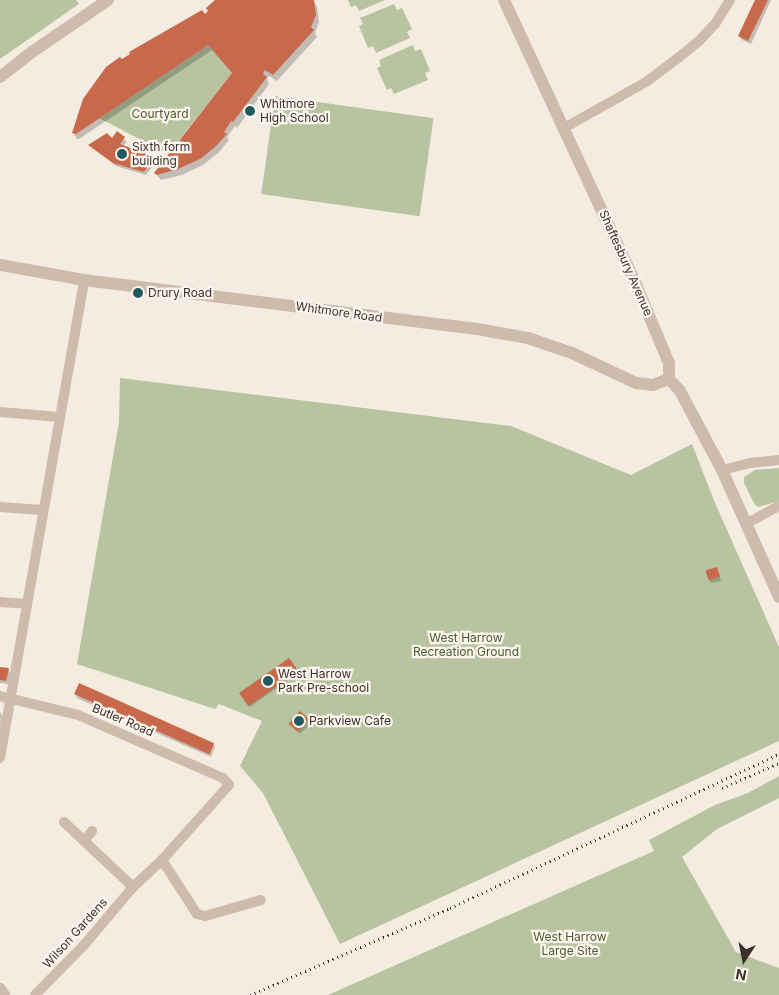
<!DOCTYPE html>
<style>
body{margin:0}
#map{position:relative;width:779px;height:995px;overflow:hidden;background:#f4ebe1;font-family:Inter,sans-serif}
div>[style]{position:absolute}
.green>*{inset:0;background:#b8c4a0;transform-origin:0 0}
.shadow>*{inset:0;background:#0003;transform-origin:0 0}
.building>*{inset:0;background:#c8694b;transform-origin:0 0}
.minor>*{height:10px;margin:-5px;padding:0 5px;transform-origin:5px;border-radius:5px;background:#cdbbac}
.tertiary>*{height:12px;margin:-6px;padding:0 6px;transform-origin:6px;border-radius:6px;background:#cdbbac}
.rail>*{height:3px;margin-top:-1.5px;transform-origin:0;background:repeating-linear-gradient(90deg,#3b302b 0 1px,transparent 0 5px)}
.dots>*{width:14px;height:14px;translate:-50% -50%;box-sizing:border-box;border:2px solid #fbf5ee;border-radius:50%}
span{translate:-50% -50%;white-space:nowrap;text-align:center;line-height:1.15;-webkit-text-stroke:4.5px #fbf5ee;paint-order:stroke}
.poi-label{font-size:12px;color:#3b302b}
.left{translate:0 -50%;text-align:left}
.park-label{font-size:12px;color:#4a5a2e}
.street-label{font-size:12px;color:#3b302b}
.north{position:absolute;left:719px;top:935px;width:50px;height:50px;-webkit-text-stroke:4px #fbf5ee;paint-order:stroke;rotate:191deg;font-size:14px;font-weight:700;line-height:20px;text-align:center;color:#3b302b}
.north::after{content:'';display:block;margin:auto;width:18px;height:22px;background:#3b302b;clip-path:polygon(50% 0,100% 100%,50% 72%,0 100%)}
</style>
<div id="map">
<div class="green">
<i style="clip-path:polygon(0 0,76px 0,79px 4px,0 59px)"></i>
<i style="clip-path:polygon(348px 0,385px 0,359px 11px,356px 5px,351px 7px)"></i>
<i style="clip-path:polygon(394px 4px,397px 10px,402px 8px,412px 29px,407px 32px,410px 38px,376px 53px,373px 46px,368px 48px,359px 26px,363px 24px,360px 18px)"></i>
<i style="clip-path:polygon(208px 45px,232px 73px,168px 154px,99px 118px)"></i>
<i style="clip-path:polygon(413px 45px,415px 51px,421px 49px,430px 71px,425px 73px,428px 80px,394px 94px,391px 88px,387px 90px,377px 68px,381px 66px,379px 60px)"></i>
<i style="left:275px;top:96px;width:160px;height:99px;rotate:8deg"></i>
<i style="clip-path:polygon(120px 378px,511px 426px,631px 475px,692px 444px,715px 503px,779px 647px,779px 741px,340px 944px,263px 793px,240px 766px,262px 721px,219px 704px,215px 709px,77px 664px,119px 422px)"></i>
<i style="clip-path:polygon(779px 468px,779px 501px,759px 507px,755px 505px,744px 483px,744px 477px,755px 470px)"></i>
<i style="clip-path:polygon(779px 776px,779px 798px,717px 829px,682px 857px,736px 952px,779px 968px,779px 995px,328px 995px,654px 851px,649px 840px,715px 805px,748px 793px)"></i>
</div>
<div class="shadow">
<i style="clip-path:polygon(217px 0,313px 0,317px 7px,319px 22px,315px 33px,317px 37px,277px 81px,269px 76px,267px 79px,269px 84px,237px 128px,235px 126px,227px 137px,229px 140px,218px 153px,203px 165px,182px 175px,161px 180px,155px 173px,233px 74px,212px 50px,79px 139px,77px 139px,73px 133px,84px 100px,107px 68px,204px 16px)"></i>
<i style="clip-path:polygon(756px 0,771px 0,751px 44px,742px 40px,739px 36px)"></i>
<i style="clip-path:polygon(117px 133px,127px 142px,123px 146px,154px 158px,156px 162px,146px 175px,116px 166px,90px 145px,112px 139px)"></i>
<i style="clip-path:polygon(717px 568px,721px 581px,711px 583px,709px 579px)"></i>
<i style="left:289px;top:660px;width:16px;height:59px;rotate:55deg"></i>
<i style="clip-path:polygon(0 668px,8px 669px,10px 673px,8px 684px,0 683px)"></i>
<i style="clip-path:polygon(75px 694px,213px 744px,215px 747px,211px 757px,77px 698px)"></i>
<i style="clip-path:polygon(0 712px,2px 716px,0 728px)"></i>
<i style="clip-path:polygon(308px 720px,310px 724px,300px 734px,290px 724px)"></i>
</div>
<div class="building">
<i style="clip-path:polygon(215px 0,314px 0,316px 15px,311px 27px,314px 30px,273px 75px,265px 70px,263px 74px,267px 77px,233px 122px,231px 121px,224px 132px,227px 134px,215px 147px,200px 159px,178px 169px,157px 175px,154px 173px,232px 73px,208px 45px,76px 134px,72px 133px,83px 99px,106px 67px,120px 57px,122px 59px,130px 54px,129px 52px,202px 10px,205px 14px,208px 11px,206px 8px)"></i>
<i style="clip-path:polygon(755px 0,768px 0,748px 41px,738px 36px)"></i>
<i style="clip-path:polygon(117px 131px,125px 137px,120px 144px,155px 157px,144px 172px,113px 163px,88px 145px,107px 133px,112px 138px)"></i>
<i style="left:717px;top:567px;width:10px;height:12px;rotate:73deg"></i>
<i style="left:289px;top:658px;width:16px;height:61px;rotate:55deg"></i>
<i style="clip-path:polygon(0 667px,9px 668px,6px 681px,0 680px)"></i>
<i style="left:79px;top:683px;width:148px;height:12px;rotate:24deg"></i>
<i style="left:300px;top:711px;width:12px;height:17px;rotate:42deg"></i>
</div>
<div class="minor">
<i style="left:564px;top:128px;width:94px;rotate:-29.3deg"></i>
<i style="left:646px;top:82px;width:40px;rotate:-37deg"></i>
<i style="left:678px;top:58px;width:26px;rotate:-39deg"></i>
<i style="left:698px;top:42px;width:25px;rotate:-47deg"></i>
<i style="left:715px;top:24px;width:28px;rotate:-58deg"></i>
<i style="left:0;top:412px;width:59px;rotate:4.8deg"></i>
<i style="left:722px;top:470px;width:29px;rotate:-14deg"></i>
<i style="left:750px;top:463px;width:29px;rotate:-6deg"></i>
<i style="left:0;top:507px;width:43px;rotate:4deg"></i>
<i style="left:746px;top:524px;width:38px;rotate:-29deg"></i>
<i style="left:0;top:602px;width:27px;rotate:4deg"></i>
<i style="left:0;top:696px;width:80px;rotate:13.7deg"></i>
<i style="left:78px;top:715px;width:158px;rotate:23.5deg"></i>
<i style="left:223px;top:778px;width:9px;rotate:49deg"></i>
<i style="left:229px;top:785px;width:101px;rotate:131.8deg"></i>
<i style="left:162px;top:860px;width:40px;rotate:137deg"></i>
<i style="left:133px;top:887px;width:75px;rotate:130.1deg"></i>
<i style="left:85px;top:944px;width:71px;rotate:134.4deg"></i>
<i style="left:0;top:758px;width:485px;rotate:-80deg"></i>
<i style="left:64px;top:822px;width:95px;rotate:43.3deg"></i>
<i style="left:84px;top:841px;width:13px;rotate:-51deg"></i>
<i style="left:162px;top:860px;width:64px;rotate:57.1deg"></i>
<i style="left:197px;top:914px;width:8px;rotate:14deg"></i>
<i style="left:205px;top:916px;width:58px;rotate:-15.9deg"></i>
</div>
<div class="tertiary">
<i style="left:504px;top:0;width:316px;rotate:65.1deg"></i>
<i style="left:637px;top:287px;width:82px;rotate:67.2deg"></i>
<i style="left:669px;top:363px;width:16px;rotate:90deg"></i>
<i style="left:669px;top:379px;width:16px;rotate:47deg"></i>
<i style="left:680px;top:391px;width:89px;rotate:62deg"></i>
<i style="left:722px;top:470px;width:139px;rotate:65.8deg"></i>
<i style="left:0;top:77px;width:41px;rotate:-38deg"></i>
<i style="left:32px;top:52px;width:92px;rotate:-34.4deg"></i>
<i style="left:0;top:265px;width:85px;rotate:10.1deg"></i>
<i style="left:84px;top:280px;width:402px;rotate:7.1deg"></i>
<i style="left:483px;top:330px;width:46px;rotate:10.1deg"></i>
<i style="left:528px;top:338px;width:46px;rotate:18.8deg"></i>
<i style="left:572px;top:353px;width:71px;rotate:25.1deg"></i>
<i style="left:636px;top:383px;width:17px;rotate:7deg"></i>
<i style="left:653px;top:385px;width:17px;rotate:-21deg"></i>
<i style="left:0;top:989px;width:7px;rotate:56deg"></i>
</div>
<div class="rail">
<i style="left:722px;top:788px;width:62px;rotate:-23.7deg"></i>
<i style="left:250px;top:995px;width:218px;rotate:-23.5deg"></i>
<i style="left:450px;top:908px;width:363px;rotate:-25.1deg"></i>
</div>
<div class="dots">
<i style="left:250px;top:111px;background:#1f5a5e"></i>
<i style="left:122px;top:154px;background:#1f5a5e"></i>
<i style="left:138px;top:293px;background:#1f5a5e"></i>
<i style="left:268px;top:681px;background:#1f5a5e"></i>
<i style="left:299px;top:721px;background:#1f5a5e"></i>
</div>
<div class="poi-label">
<span class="left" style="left:260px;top:111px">Whitmore<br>High School</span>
<span class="left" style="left:132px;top:154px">Sixth form<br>building</span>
<span class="left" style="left:148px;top:293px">Drury Road</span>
<span class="left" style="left:278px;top:681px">West Harrow<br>Park Pre-school</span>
<span class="left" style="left:309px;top:721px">Parkview Cafe</span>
</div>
<div class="park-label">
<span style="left:160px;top:114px">Courtyard</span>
<span style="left:466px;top:645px">West Harrow<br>Recreation Ground</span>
<span style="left:570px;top:944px">West Harrow<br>Large Site</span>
</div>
<div class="street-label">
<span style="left:626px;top:263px;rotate:66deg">Shaftesbury Avenue</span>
<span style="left:339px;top:312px;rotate:8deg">Whitmore Road</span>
<span style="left:123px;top:720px;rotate:23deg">Butler Road</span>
<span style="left:75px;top:933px;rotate:-48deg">Wilson Gardens</span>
</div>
<div class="north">N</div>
</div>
